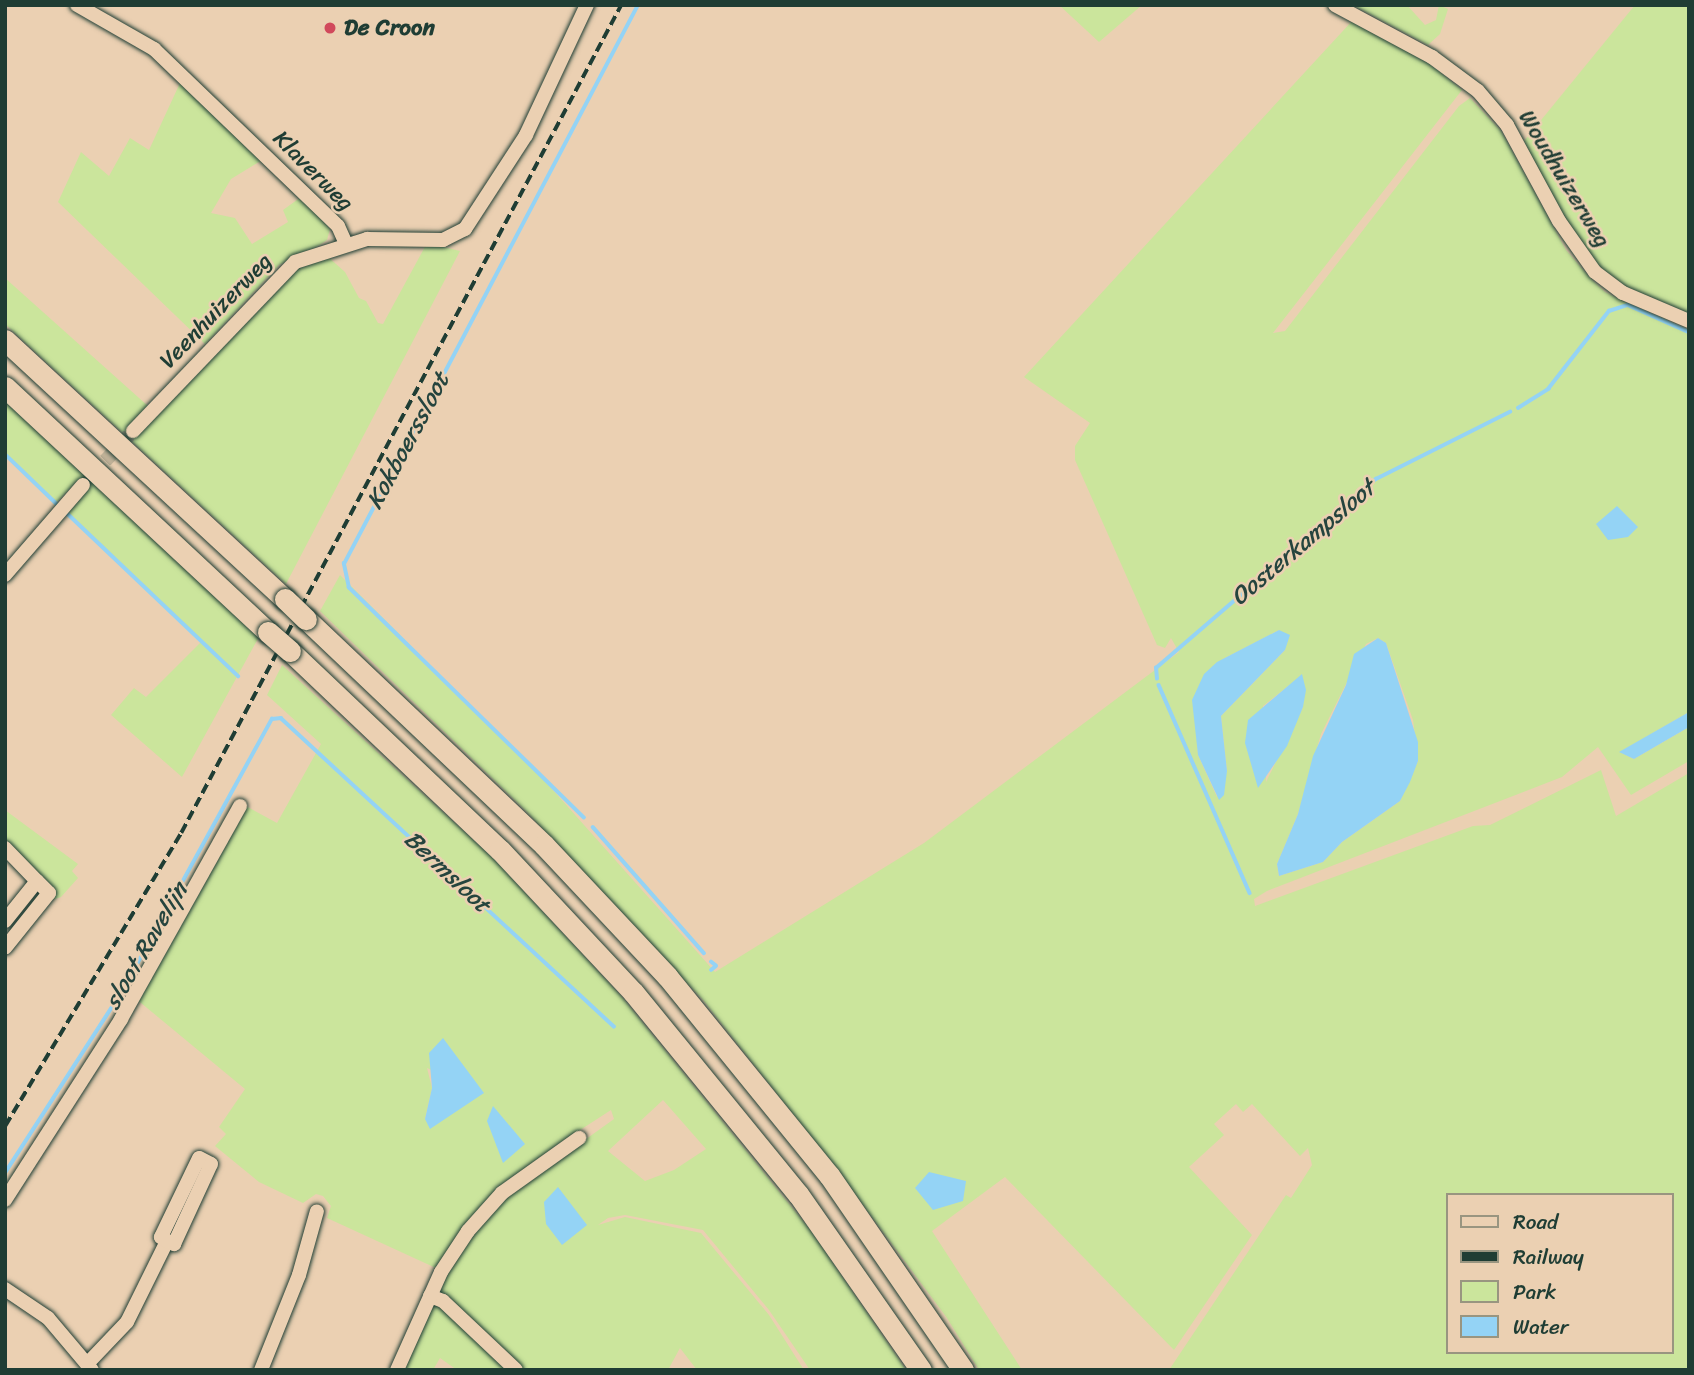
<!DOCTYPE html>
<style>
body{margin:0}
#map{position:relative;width:1694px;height:1375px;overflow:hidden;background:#ebd0b2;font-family:Sriracha,sans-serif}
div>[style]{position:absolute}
.green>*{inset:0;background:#cbe59c}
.water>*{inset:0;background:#94d3f5}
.stream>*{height:3.5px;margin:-1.75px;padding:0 1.75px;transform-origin:1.75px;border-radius:1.75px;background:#94d3f5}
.minor-tunnel>*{height:14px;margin-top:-7px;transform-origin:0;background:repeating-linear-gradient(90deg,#c2b399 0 14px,transparent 0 21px)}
.roads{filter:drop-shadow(0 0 2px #1f3d34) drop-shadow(0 0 2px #1f3d34)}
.minor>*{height:14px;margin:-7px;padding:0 7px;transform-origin:7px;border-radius:7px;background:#ebd0b2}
.highway>*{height:21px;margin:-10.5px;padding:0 10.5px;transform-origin:10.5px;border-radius:10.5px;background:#ebd0b2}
.rail>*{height:3.5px;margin-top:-1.75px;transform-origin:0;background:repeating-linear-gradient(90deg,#1f3d34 0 10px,transparent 0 15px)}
.bridges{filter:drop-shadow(0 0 2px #1f3d34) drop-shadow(0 0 2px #1f3d34)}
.highway-bridge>*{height:21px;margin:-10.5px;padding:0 10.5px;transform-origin:10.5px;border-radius:10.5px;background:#ebd0b2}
.dots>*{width:19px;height:19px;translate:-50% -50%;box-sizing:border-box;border:4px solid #ebd0b2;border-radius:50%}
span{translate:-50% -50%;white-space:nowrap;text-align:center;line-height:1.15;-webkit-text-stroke:5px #ebd0b2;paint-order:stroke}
.poi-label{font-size:23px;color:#1f3d34;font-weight:700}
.left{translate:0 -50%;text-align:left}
.street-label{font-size:23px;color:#1f3d34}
.water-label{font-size:24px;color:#25443e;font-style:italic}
.frame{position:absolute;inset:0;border:7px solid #1f3d34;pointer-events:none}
.legend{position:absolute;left:1446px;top:1193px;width:228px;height:161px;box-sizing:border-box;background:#ebd0b2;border:2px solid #999580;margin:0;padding:9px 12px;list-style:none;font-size:21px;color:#1f3d34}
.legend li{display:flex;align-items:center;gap:14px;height:35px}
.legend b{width:35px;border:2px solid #999580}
</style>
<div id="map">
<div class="green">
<i style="clip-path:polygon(1059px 5px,1142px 5px,1099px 42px)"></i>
<i style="clip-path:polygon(1353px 5px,1407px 5px,1425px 25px,1436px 20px,1439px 5px,1448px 9px,1440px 34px,1428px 45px)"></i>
<i style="clip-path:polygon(1635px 5px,1689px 5px,1689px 315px,1623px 286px,1594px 263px,1560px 214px,1524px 141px)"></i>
<i style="clip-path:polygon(evenodd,1353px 20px,1430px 64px,1462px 90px,1273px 333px,1285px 331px,1459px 106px,1470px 98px,1501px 131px,1566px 250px,1591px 279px,1605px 292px,1689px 333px,1689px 712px,1620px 752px,1634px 759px,1689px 727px,1689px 761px,1631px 795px,1598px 747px,1562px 777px,1267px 891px,1254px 899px,1255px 906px,1473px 826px,1490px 825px,1601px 770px,1616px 816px,1689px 773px,1689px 1370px,1169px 1370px,1286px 1195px,1291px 1198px,1312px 1165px,1308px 1148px,1300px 1156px,1252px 1104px,1243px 1112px,1236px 1104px,1214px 1124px,1224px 1135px,1189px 1167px,1252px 1235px,1174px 1350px,1005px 1177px,932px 1231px,1022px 1370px,979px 1370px,947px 1318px,837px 1170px,703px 1000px,527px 812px,320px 611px,340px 575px,535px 770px,715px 972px,924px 843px,1179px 652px,1171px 638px,1165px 648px,1157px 645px,1075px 460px,1075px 446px,1090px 423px,1024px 377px,1353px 20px,1279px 630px,1285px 650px,1221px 716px,1227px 771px,1217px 797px,1198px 755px,1195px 707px,1223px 659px,1279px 630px,1353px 20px,1378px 638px,1386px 643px,1413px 720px,1418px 761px,1400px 801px,1342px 842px,1323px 862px,1279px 876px,1277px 864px,1298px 814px,1321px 734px,1366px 644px,1378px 638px,1353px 20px,1302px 675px,1303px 707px,1266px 782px,1263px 706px,1302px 675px,1353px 20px,1447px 1195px,1671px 1195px,1671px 1352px,1447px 1352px,1447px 1195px)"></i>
<i style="clip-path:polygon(180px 83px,262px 160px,231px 179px,211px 213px,235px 218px,252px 244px,288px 222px,283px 210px,301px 197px,330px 229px,327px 240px,318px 246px,279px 265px,205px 344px,58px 202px,81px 152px,109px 176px,130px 138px,149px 150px)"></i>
<i style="clip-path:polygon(427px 243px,460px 251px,286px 584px,5px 324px,5px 278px,148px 406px,291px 269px,327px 256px,345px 272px,359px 298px,366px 301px,378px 323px,383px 324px)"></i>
<i style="clip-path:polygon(5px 400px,260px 635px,182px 777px,111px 715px,134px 688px,146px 697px,202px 641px,65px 509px,78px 480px,57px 502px,5px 453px)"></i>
<i style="clip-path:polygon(evenodd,282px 665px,492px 857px,621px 996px,811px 1231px,906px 1370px,810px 1370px,769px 1310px,703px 1230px,625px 1215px,608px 1218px,598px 1225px,625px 1217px,701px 1233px,769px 1315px,804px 1370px,697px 1370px,680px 1348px,668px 1370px,522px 1370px,437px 1292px,456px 1254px,511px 1193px,614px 1119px,611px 1110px,557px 1145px,505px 1186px,438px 1269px,327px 1218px,331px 1206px,323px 1196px,316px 1194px,303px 1203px,259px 1182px,215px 1146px,226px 1134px,219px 1127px,245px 1089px,135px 998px,244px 805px,277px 823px,321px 744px,267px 695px,282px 665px,427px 1068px,483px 1093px,425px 1119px,432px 1088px,427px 1068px,282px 665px,663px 1100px,706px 1149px,674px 1170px,645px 1181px,608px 1151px,663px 1100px)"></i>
<i style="clip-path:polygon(5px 810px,78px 864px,72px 871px,78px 878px,61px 897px,49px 901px,5px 843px)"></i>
<i style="clip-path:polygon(437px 1303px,511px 1370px,457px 1370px,440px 1358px,433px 1370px,401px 1370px,430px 1306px)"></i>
</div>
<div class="water">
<i style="clip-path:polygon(1617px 506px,1638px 527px,1628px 537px,1608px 540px,1596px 524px)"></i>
<i style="clip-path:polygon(1279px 630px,1290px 635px,1285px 650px,1221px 716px,1227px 771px,1224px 795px,1219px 800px,1198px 755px,1192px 700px,1204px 674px,1217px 662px)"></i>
<i style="clip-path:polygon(1378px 638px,1386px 643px,1418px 742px,1418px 761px,1410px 782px,1400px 801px,1342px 842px,1323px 862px,1279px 876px,1277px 864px,1298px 814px,1313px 756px,1346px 685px,1354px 654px)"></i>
<i style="clip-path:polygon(1302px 674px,1306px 690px,1303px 707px,1287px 746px,1258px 788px,1245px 743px,1248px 720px)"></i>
<i style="clip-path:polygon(1689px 712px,1689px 727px,1634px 759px,1619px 752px)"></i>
<i style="clip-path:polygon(443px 1038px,484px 1093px,430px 1129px,425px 1119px,432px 1088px,429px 1053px)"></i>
<i style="clip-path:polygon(493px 1106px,525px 1144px,503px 1163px,487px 1121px)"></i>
<i style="clip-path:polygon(929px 1172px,966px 1181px,963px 1201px,933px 1210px,915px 1188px)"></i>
<i style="clip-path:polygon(558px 1187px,587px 1225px,562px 1245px,546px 1224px,544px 1202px)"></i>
</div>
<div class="stream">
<i style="left:1518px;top:408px;width:36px;rotate:-32deg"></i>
<i style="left:1548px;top:389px;width:99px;rotate:-52deg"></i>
<i style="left:1609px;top:311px;width:20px;rotate:-18deg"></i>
<i style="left:1628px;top:305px;width:67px;rotate:23.9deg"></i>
<i style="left:5px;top:454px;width:71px;rotate:43.9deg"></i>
<i style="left:66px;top:512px;width:238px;rotate:43.6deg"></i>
<i style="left:1157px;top:679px;width:11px;rotate:-95deg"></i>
<i style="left:1156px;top:668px;width:290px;rotate:-40.7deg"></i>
<i style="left:1376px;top:479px;width:150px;rotate:-26.6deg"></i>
<i style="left:1159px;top:685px;width:227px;rotate:66.4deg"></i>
<i style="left:584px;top:818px;width:329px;rotate:-135.6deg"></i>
<i style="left:349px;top:588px;width:25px;rotate:-102deg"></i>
<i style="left:344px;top:564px;width:632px;rotate:-62.26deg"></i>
<i style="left:593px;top:827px;width:168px;rotate:48.6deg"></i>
<i style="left:711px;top:970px;width:6px;rotate:-39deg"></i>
<i style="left:716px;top:966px;width:6px;rotate:-141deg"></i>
<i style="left:5px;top:1173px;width:220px;rotate:-57.2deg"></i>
<i style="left:124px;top:988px;width:307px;rotate:-61.2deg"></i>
<i style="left:272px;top:719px;width:9px;rotate:-6deg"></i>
<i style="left:281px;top:718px;width:454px;rotate:42.8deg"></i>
</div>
<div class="minor-tunnel">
<i style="left:91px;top:476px;width:62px;rotate:-47deg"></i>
</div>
<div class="roads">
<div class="minor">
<i style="left:77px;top:5px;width:89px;rotate:29.7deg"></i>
<i style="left:154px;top:49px;width:255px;rotate:43.9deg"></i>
<i style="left:338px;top:226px;width:20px;rotate:66deg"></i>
<i style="left:1335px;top:5px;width:110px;rotate:28.2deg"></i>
<i style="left:1432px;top:57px;width:57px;rotate:36.5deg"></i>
<i style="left:1478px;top:91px;width:45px;rotate:49.5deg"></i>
<i style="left:1507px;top:125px;width:109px;rotate:61.6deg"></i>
<i style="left:1559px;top:221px;width:62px;rotate:54.8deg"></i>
<i style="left:1595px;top:272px;width:35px;rotate:37deg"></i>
<i style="left:1623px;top:293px;width:72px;rotate:23deg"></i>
<i style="left:133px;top:431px;width:234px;rotate:-46.2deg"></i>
<i style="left:295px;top:262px;width:76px;rotate:-17.7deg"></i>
<i style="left:367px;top:239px;width:76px;rotate:0.8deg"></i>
<i style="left:443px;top:240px;width:25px;rotate:-27deg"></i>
<i style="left:465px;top:229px;width:112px;rotate:-57deg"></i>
<i style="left:526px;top:135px;width:144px;rotate:-64.9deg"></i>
<i style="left:5px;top:575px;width:119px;rotate:-49.1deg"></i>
<i style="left:5px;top:848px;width:46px;rotate:45.9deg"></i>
<i style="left:5px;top:921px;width:51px;rotate:-51.3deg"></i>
<i style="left:37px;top:881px;width:17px;rotate:45deg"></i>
<i style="left:49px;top:893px;width:70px;rotate:128.7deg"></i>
<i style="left:5px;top:1200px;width:215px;rotate:-57.3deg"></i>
<i style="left:121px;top:1019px;width:244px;rotate:-60.8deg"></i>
<i style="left:5px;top:1289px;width:52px;rotate:34deg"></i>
<i style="left:48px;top:1318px;width:68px;rotate:49.8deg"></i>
<i style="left:430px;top:1296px;width:14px;rotate:21deg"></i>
<i style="left:443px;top:1301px;width:100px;rotate:43.4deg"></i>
<i style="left:87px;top:1364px;width:58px;rotate:-46.4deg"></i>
<i style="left:127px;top:1322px;width:90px;rotate:-63.7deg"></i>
<i style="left:167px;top:1241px;width:8px;rotate:23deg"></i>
<i style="left:174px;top:1244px;width:88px;rotate:-65.2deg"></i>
<i style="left:211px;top:1164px;width:13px;rotate:-153deg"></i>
<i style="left:199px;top:1158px;width:88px;rotate:115.7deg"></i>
<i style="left:161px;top:1237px;width:7px;rotate:34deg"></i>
<i style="left:261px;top:1370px;width:102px;rotate:-68.2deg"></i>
<i style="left:299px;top:1275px;width:66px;rotate:-74.3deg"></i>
<i style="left:397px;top:1370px;width:107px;rotate:-65.8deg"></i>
<i style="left:441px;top:1272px;width:49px;rotate:-56.6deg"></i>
<i style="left:468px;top:1231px;width:51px;rotate:-48.2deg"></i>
<i style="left:502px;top:1193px;width:95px;rotate:-35.5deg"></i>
</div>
<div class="highway">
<i style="left:5px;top:340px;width:381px;rotate:42.8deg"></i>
<i style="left:5px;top:387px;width:359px;rotate:43deg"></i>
<i style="left:306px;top:619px;width:328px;rotate:43.5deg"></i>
<i style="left:544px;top:845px;width:180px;rotate:46.8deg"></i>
<i style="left:667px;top:976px;width:257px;rotate:50.9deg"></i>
<i style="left:829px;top:1175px;width:237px;rotate:55.5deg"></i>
<i style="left:290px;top:651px;width:289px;rotate:43.5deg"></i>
<i style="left:500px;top:850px;width:195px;rotate:46.9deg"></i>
<i style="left:633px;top:992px;width:261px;rotate:50.8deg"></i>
<i style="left:798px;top:1194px;width:215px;rotate:55.1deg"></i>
</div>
</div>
<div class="rail">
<i style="left:5px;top:1126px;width:342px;rotate:-59deg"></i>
<i style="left:181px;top:833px;width:938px;rotate:-62.01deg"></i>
</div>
<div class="bridges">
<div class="highway-bridge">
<i style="left:285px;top:599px;width:29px;rotate:44deg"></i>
<i style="left:268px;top:632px;width:29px;rotate:41deg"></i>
</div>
</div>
<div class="dots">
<i style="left:330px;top:28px;background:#d1495b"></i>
</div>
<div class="poi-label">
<span class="left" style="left:344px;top:28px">De Croon</span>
</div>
<div class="street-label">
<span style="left:313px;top:171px;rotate:45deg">Klaverweg</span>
<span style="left:1564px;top:179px;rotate:59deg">Woudhuizerweg</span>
<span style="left:216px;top:311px;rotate:-46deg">Veenhuizerweg</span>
</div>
<div class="water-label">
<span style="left:408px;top:441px;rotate:-62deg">Kokboerssloot</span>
<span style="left:1303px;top:543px;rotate:-40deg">Oosterkampsloot</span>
<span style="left:447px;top:872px;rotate:43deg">Bermsloot</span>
<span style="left:146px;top:946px;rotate:-60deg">sloot Ravelijn</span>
</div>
<div class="frame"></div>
<ul class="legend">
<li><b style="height:9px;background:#ebd0b2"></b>Road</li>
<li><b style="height:9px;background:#1f3d34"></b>Railway</li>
<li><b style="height:19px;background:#cbe59c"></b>Park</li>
<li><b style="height:19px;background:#94d3f5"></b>Water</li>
</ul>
</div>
